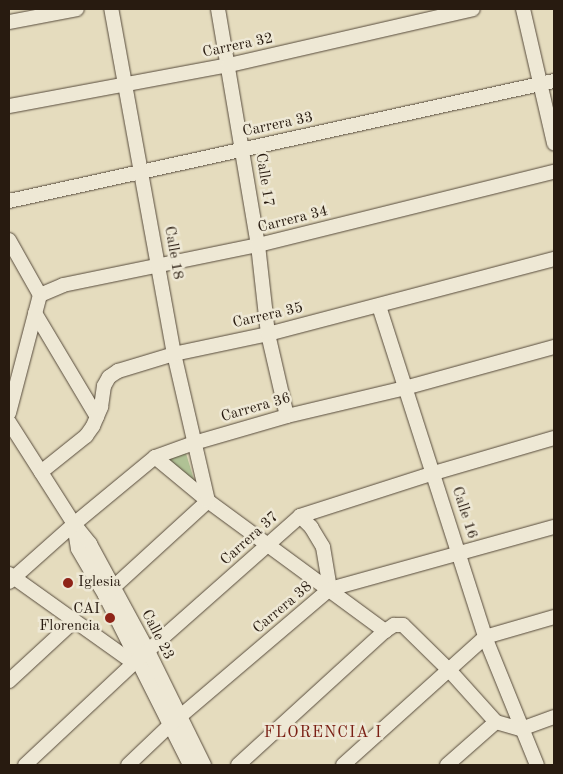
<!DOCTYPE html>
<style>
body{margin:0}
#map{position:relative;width:563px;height:774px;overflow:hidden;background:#e5dcbe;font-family:"Old Standard TT",serif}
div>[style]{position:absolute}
.green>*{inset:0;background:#b0c295}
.roads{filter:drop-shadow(0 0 1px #574b3c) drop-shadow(0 0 1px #574b3c)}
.minor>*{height:14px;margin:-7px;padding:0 7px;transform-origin:7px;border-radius:7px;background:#eee8d5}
.dots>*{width:14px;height:14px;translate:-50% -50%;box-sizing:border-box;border:2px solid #eee8d5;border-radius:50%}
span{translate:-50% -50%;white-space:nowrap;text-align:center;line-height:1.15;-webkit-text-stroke:5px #eee8d5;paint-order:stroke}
.street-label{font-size:15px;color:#281b10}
.poi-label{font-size:15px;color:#281b10}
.left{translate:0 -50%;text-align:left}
.right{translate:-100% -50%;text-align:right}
.neighbourhood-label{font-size:16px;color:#7a1f14;letter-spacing:1px}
.frame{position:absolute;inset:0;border:10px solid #281b10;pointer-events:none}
</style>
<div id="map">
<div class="green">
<i style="clip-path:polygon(185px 450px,195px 483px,163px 458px)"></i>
</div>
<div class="roads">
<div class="minor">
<i style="left:218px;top:9px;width:239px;rotate:80.4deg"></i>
<i style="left:258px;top:245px;width:90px;rotate:83.6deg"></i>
<i style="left:268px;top:334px;width:84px;rotate:77deg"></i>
<i style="left:523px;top:9px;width:138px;rotate:77deg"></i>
<i style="left:9px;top:22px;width:69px;rotate:-10.8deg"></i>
<i style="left:9px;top:106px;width:224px;rotate:-10.6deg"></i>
<i style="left:229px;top:65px;width:250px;rotate:-12.9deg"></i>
<i style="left:9px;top:201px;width:558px;rotate:-12.42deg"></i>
<i style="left:9px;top:240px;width:63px;rotate:60.6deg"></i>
<i style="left:40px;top:295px;width:25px;rotate:-23deg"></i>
<i style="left:63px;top:285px;width:199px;rotate:-11.6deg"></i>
<i style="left:258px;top:245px;width:305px;rotate:-13.9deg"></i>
<i style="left:379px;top:306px;width:348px;rotate:72.2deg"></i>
<i style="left:485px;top:637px;width:138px;rotate:67.9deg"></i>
<i style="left:35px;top:313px;width:121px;rotate:59.2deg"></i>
<i style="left:9px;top:413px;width:122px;rotate:-75.3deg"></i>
<i style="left:9px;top:422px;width:121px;rotate:57.5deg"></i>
<i style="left:74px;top:524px;width:26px;rotate:51deg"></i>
<i style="left:90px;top:544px;width:122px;rotate:61.5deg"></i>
<i style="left:148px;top:651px;width:127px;rotate:63.8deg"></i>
<i style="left:155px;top:457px;width:69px;rotate:39.7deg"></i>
<i style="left:208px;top:501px;width:220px;rotate:36.3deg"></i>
<i style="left:41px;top:472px;width:58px;rotate:-38.7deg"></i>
<i style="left:86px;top:436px;width:12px;rotate:-55deg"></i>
<i style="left:93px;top:426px;width:21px;rotate:-67deg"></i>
<i style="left:101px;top:407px;width:21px;rotate:-82deg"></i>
<i style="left:104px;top:386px;width:10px;rotate:-61deg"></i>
<i style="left:109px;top:377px;width:11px;rotate:-34deg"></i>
<i style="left:118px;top:371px;width:59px;rotate:-16.9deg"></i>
<i style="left:174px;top:354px;width:96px;rotate:-12deg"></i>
<i style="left:268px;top:334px;width:296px;rotate:-14.7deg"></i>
<i style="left:300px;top:516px;width:16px;rotate:45deg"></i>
<i style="left:311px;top:527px;width:23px;rotate:59deg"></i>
<i style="left:323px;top:547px;width:43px;rotate:80.5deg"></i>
<i style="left:74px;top:524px;width:25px;rotate:81deg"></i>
<i style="left:78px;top:549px;width:53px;rotate:59.6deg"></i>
<i style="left:105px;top:595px;width:190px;rotate:63.4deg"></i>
<i style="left:9px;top:574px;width:153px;rotate:35.5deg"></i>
<i style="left:9px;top:582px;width:87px;rotate:-41.7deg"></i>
<i style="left:74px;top:524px;width:105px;rotate:-39.6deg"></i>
<i style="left:155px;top:457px;width:41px;rotate:-19.7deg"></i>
<i style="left:194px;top:443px;width:97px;rotate:-16.2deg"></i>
<i style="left:287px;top:416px;width:121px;rotate:-13.3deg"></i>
<i style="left:405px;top:388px;width:155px;rotate:-15.4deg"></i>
<i style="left:105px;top:595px;width:139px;rotate:-42.4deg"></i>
<i style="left:208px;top:501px;width:151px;rotate:-103deg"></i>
<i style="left:174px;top:354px;width:351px;rotate:-100.3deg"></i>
<i style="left:9px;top:681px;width:88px;rotate:-42.7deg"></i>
<i style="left:521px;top:729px;width:35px;rotate:-20deg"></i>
<i style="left:25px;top:765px;width:149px;rotate:-43.1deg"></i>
<i style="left:134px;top:663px;width:222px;rotate:-41.5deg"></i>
<i style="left:300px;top:516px;width:141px;rotate:-17.8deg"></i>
<i style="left:434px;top:473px;width:125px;rotate:-16.3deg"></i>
<i style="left:128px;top:765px;width:58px;rotate:-43.6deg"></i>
<i style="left:170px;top:725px;width:210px;rotate:-40.4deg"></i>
<i style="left:330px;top:589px;width:232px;rotate:-15.5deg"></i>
<i style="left:238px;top:765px;width:199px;rotate:-42.4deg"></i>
<i style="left:385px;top:631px;width:11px;rotate:-34deg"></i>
<i style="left:394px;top:625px;width:9px"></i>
<i style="left:403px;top:625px;width:66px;rotate:44.4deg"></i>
<i style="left:450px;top:671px;width:69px;rotate:48deg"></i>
<i style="left:496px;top:722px;width:26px;rotate:16deg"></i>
<i style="left:343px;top:765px;width:191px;rotate:-42deg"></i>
<i style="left:485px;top:637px;width:72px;rotate:-16.2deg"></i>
<i style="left:447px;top:765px;width:65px;rotate:-41.3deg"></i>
</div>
</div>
<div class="dots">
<i style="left:68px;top:583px;background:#8f2418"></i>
<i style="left:110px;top:618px;background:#8f2418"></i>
</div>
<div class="street-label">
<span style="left:238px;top:46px;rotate:-12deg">Carrera 32</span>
<span style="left:278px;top:125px;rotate:-12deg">Carrera 33</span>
<span style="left:264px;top:180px;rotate:81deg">Calle 17</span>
<span style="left:293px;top:220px;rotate:-14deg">Carrera 34</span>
<span style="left:173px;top:253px;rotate:80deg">Calle 18</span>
<span style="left:268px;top:316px;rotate:-13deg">Carrera 35</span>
<span style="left:256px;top:408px;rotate:-16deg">Carrera 36</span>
<span style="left:464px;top:513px;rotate:72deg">Calle 16</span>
<span style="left:250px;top:539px;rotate:-42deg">Carrera 37</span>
<span style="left:283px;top:608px;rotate:-40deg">Carrera 38</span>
<span style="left:157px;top:635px;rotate:63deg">Calle 23</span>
</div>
<div class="poi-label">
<span class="left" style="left:78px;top:583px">Iglesia</span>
<span class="right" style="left:100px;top:618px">CAI<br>Florencia</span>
</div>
<div class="neighbourhood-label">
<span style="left:323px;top:733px">FLORENCIA I</span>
</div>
<div class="frame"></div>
</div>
